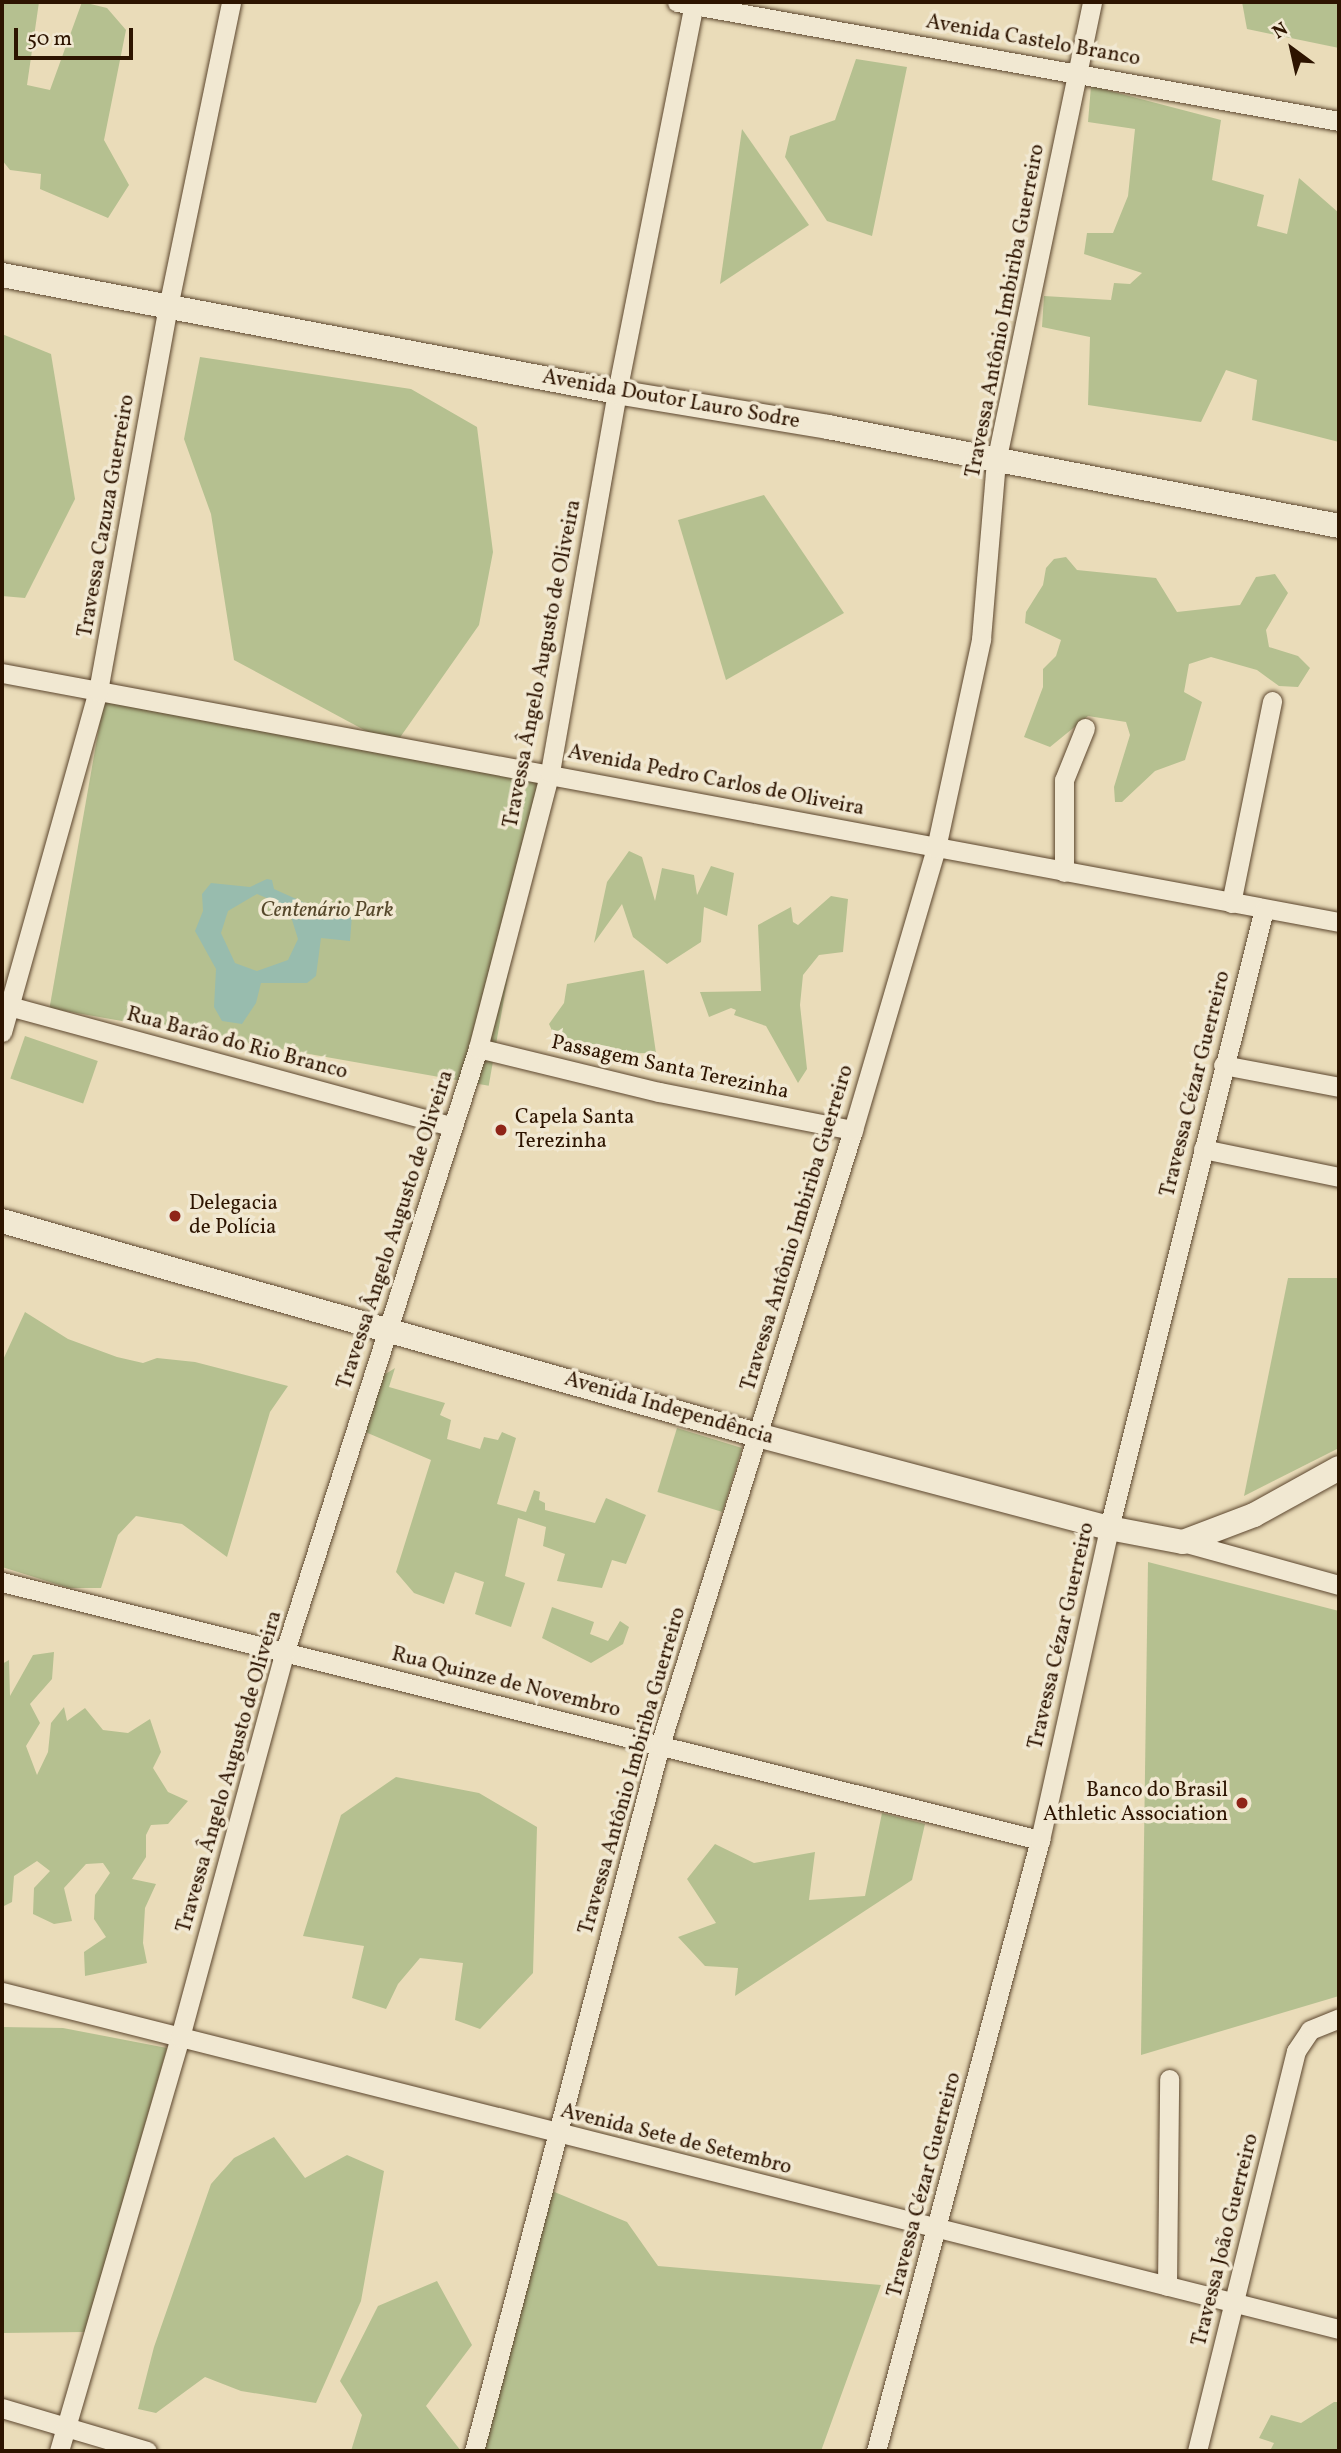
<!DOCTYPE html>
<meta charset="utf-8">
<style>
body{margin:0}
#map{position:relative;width:1341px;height:2453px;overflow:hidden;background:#eadcb9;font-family:Vollkorn,serif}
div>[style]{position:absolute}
.green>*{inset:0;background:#b5c090;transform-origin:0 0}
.water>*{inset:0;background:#98bcae}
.roads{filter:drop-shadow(0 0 2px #5c462e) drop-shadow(0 0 2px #5c462e)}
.minor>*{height:19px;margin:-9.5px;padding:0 9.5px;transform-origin:9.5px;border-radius:9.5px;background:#f1e8d2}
.tertiary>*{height:24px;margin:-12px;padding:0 12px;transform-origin:12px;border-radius:12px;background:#f1e8d2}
.dots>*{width:19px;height:19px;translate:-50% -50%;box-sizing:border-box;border:4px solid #f1e8d2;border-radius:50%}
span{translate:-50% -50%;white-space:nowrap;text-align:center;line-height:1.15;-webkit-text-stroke:7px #f1e8d2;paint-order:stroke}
.street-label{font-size:21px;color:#2d1400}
.park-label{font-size:21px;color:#56482b;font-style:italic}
.poi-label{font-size:21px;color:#2d1400}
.left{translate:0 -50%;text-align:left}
.right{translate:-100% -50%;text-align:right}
.frame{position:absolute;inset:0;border:4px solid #2d1400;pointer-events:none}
.north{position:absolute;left:1257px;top:14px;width:70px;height:70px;-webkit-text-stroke:5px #f1e8d2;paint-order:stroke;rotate:327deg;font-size:19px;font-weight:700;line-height:28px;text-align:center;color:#2d1400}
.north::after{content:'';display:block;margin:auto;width:24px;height:32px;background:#2d1400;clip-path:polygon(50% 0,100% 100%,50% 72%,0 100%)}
.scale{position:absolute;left:14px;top:28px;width:119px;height:32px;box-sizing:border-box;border:4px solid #2d1400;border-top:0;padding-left:9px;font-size:21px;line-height:24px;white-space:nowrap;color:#2d1400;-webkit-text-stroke:5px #f1e8d2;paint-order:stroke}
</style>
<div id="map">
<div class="green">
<i style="clip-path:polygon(2px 2px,39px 2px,27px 85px,50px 90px,82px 2px,107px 8px,126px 30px,104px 140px,129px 185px,108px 218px,40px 189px,41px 174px,10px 170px,2px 160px)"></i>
<i style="clip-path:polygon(1242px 2px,1339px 2px,1339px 48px,1247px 29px)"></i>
<i style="clip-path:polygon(856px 59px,907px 67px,872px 236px,827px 221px,785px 157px,790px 136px,835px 120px)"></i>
<i style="clip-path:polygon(1091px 86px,1221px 120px,1212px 180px,1264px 195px,1257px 226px,1287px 234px,1299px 178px,1339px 213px,1339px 442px,1252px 420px,1257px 380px,1226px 370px,1201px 422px,1088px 405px,1090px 337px,1042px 327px,1044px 296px,1111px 300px,1114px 283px,1130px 284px,1142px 273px,1084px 254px,1087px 233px,1113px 233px,1128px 196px,1135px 129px,1088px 122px)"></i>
<i style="clip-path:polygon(742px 129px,809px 225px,720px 284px)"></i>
<i style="clip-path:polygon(2px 334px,51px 354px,75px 499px,25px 598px,2px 596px)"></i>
<i style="clip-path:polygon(200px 357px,411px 389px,477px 427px,493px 552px,479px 625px,394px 746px,234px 660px,211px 514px,184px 439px)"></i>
<i style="clip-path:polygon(764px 495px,844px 613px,726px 680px,678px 520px)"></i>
<i style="clip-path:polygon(1066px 557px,1077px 570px,1156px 578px,1177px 612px,1240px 605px,1256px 577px,1275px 574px,1288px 593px,1266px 630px,1269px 647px,1298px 656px,1310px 668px,1298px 687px,1279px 686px,1257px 670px,1211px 657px,1189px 664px,1184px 692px,1202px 702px,1185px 760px,1155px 771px,1122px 802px,1115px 802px,1114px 787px,1130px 735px,1126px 722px,1088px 716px,1050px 747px,1024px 737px,1043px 687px,1043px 669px,1056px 656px,1061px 640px,1025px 623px,1026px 612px,1043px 585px,1046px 568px,1054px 559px)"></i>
<i style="left:104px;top:699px;width:446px;height:314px;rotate:10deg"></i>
<i style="clip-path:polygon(629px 851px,642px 857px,655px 901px,662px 868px,694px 875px,697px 895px,711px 866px,734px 873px,727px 916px,704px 907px,701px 942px,667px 964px,633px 937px,622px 904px,594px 943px,607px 882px)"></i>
<i style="clip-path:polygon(831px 896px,848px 899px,843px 952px,819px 955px,803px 975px,800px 1005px,807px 1069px,798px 1083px,766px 1026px,734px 1015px,736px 1010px,731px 1008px,709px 1017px,700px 992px,761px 991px,758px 925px,791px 907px,793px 922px,798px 925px)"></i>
<i style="clip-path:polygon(644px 970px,656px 1053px,563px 1054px,549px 1024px,564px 1003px,567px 984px)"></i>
<i style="left:25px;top:1036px;width:77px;height:45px;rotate:19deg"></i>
<i style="clip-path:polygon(1288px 1278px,1339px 1278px,1339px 1448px,1244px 1496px)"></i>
<i style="clip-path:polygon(25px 1312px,68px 1339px,117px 1357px,143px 1363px,157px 1358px,195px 1362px,288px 1386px,270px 1412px,227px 1557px,182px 1524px,136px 1516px,118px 1535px,101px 1588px,69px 1588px,2px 1567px,2px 1362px)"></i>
<i style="clip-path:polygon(395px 1368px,389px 1387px,445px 1403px,440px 1415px,451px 1420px,447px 1439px,480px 1449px,484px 1437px,498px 1440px,502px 1432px,516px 1438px,497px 1504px,526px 1512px,534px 1490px,540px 1492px,539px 1500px,545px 1503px,545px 1510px,595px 1523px,606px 1498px,646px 1515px,626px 1564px,612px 1560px,602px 1588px,557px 1581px,565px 1554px,543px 1546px,546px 1527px,518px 1518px,505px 1576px,525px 1583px,511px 1627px,475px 1614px,484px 1582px,455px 1572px,444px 1604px,414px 1593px,396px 1572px,431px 1460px,363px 1431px,376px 1380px)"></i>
<i style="left:677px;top:1428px;width:68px;height:67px;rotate:17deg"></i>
<i style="clip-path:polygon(1148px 1562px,1339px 1611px,1339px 1996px,1141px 2055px)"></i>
<i style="clip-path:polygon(552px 1607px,594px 1622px,590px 1634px,608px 1641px,620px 1621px,629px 1627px,623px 1644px,591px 1663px,542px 1638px)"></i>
<i style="clip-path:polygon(54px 1652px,52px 1679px,30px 1704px,40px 1723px,26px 1746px,37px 1775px,48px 1752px,51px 1723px,64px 1707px,67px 1721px,85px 1708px,103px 1730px,128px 1733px,150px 1719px,161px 1752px,153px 1768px,168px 1792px,188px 1801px,168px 1824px,151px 1825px,146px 1835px,146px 1857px,132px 1879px,156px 1884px,145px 1908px,143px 1943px,147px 1963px,85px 1976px,84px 1952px,106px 1937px,94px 1919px,95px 1895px,110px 1873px,103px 1863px,86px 1864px,64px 1888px,72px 1921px,54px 1924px,33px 1914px,34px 1888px,50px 1871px,37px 1861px,14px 1876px,12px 1902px,2px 1907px,2px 1664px,9px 1660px,10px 1696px,33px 1655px)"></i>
<i style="clip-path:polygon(396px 1777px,479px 1793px,537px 1827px,533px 1973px,480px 2029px,455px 2020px,463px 1963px,420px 1958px,398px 1984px,386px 2009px,352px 1998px,364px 1946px,303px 1936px,341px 1815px)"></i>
<i style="clip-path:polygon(882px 1813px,925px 1824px,912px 1880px,735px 1996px,738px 1968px,705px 1966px,678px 1937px,716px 1923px,687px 1879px,715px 1844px,754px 1863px,815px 1852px,809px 1900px,865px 1896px)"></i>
<i style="clip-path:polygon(2px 2027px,63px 2028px,167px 2048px,85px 2332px,2px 2333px)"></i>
<i style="clip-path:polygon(274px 2137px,305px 2178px,347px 2155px,384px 2171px,361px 2301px,316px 2403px,241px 2391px,205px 2377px,156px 2413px,138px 2409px,154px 2347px,211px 2184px,234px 2158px)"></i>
<i style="clip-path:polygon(552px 2191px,627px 2222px,658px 2266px,881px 2285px,821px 2451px,483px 2451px)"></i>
<i style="clip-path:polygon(437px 2281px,472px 2345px,426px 2406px,461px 2451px,351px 2451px,362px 2415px,340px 2381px,378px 2306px)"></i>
<i style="clip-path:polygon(1334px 2402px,1339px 2402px,1339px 2451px,1270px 2451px,1274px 2443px,1259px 2438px,1271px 2415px,1301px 2423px)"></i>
</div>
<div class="water">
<i style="clip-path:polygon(evenodd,267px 879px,272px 880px,274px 889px,314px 907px,319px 915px,352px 915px,350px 941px,321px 938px,316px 976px,307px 983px,261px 983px,256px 1003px,242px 1024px,222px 1021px,214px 1007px,216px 969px,195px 931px,203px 911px,202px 894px,211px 883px,250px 887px,267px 879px,257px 894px,288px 907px,298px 939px,288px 960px,257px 971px,235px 963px,221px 933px,228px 911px,257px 894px)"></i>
</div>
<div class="roads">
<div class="minor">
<i style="left:677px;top:2px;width:673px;rotate:10.19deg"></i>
<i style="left:2px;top:673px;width:1360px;rotate:10.55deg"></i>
<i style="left:1064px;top:872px;width:92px;rotate:-90deg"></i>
<i style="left:1064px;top:780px;width:56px;rotate:-68deg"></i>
<i style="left:1231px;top:903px;width:206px;rotate:-78.5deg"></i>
<i style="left:9px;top:1006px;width:459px;rotate:15.2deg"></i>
<i style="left:2px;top:1032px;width:354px;rotate:-74.3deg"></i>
<i style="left:98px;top:691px;width:390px;rotate:-79.7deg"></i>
<i style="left:168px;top:307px;width:311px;rotate:-78.3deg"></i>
<i style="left:478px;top:1048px;width:186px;rotate:13.7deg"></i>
<i style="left:659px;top:1092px;width:198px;rotate:11.1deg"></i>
<i style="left:1223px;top:1065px;width:118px;rotate:10.7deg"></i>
<i style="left:1203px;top:1149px;width:139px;rotate:11.6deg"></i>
<i style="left:1183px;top:1542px;width:162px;rotate:15.4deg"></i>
<i style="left:2px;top:1582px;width:1070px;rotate:13.96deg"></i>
<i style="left:2px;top:1992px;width:1379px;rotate:14.15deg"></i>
<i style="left:1167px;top:2286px;width:207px;rotate:-89.4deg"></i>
<i style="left:2px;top:2408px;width:151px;rotate:16.5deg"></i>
<i style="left:59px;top:2451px;width:431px;rotate:-73.7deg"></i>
<i style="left:180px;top:2037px;width:400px;rotate:-74.8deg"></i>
<i style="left:285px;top:1651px;width:633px;rotate:-72.25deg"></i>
<i style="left:478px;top:1048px;width:285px;rotate:-75.4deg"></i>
<i style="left:550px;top:772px;width:386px;rotate:-80deg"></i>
<i style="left:617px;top:392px;width:398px;rotate:-78.8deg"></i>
<i style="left:474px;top:2451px;width:730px;rotate:-75.24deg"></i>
<i style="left:660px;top:1745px;width:645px;rotate:-72.58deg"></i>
<i style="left:853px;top:1130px;width:294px;rotate:-73.6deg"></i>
<i style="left:936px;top:848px;width:214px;rotate:-77.8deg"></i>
<i style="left:981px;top:639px;width:178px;rotate:-85.2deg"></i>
<i style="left:996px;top:462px;width:470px;rotate:-78.2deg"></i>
<i style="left:876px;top:2451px;width:633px;rotate:-74.98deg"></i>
<i style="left:1040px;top:1840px;width:320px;rotate:-77.5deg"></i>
<i style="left:1109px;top:1528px;width:638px;rotate:-75.94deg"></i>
<i style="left:1197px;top:2451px;width:412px;rotate:-76.1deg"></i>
<i style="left:1296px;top:2051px;width:25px;rotate:-56deg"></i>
<i style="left:1310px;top:2030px;width:31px;rotate:-22deg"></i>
</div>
<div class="tertiary">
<i style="left:2px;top:275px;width:626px;rotate:10.77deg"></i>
<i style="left:617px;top:392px;width:214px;rotate:9.4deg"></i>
<i style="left:828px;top:427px;width:521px;rotate:10.96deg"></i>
<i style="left:2px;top:1221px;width:785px;rotate:15.83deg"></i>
<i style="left:757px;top:1435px;width:364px;rotate:14.8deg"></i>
<i style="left:1109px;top:1528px;width:75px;rotate:10.7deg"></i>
<i style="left:1183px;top:1542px;width:76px;rotate:-20.8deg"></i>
<i style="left:1254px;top:1515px;width:97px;rotate:-28.9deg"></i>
</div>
</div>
<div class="dots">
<i style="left:501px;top:1130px;background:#8f2418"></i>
<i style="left:175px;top:1216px;background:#8f2418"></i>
<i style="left:1242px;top:1803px;background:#8f2418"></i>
</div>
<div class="street-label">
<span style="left:1033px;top:41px;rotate:10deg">Avenida Castelo Branco</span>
<span style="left:1006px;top:311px;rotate:-79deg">Travessa Antônio Imbiriba Guerreiro</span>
<span style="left:671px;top:400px;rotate:10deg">Avenida Doutor Lauro Sodre</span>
<span style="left:107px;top:516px;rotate:-80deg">Travessa Cazuza Guerreiro</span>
<span style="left:543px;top:664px;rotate:-79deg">Travessa Ângelo Augusto de Oliveira</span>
<span style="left:716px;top:781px;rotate:11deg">Avenida Pedro Carlos de Oliveira</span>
<span style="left:237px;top:1044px;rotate:15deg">Rua Barão do Rio Branco</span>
<span style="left:670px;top:1068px;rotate:12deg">Passagem Santa Terezinha</span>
<span style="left:1196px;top:1084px;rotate:-76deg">Travessa Cézar Guerreiro</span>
<span style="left:798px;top:1228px;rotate:-73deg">Travessa Antônio Imbiriba Guerreiro</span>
<span style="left:396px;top:1230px;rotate:-72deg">Travessa Ângelo Augusto de Oliveira</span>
<span style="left:669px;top:1409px;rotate:16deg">Avenida Independência</span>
<span style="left:1062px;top:1636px;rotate:-77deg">Travessa Cézar Guerreiro</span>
<span style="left:506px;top:1683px;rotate:14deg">Rua Quinze de Novembro</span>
<span style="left:633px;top:1771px;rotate:-74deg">Travessa Antônio Imbiriba Guerreiro</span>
<span style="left:230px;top:1772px;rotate:-74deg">Travessa Ângelo Augusto de Oliveira</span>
<span style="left:676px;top:2140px;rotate:14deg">Avenida Sete de Setembro</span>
<span style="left:925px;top:2185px;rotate:-75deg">Travessa Cézar Guerreiro</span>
<span style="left:1226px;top:2240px;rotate:-76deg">Travessa João Guerreiro</span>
</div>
<div class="park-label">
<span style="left:327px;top:911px">Centenário Park</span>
</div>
<div class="poi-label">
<span class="left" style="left:515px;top:1130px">Capela Santa<br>Terezinha</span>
<span class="left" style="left:189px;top:1216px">Delegacia<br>de Polícia</span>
<span class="right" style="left:1228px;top:1803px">Banco do Brasil<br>Athletic Association</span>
</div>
<div class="frame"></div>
<div class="north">N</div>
<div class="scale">50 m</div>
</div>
